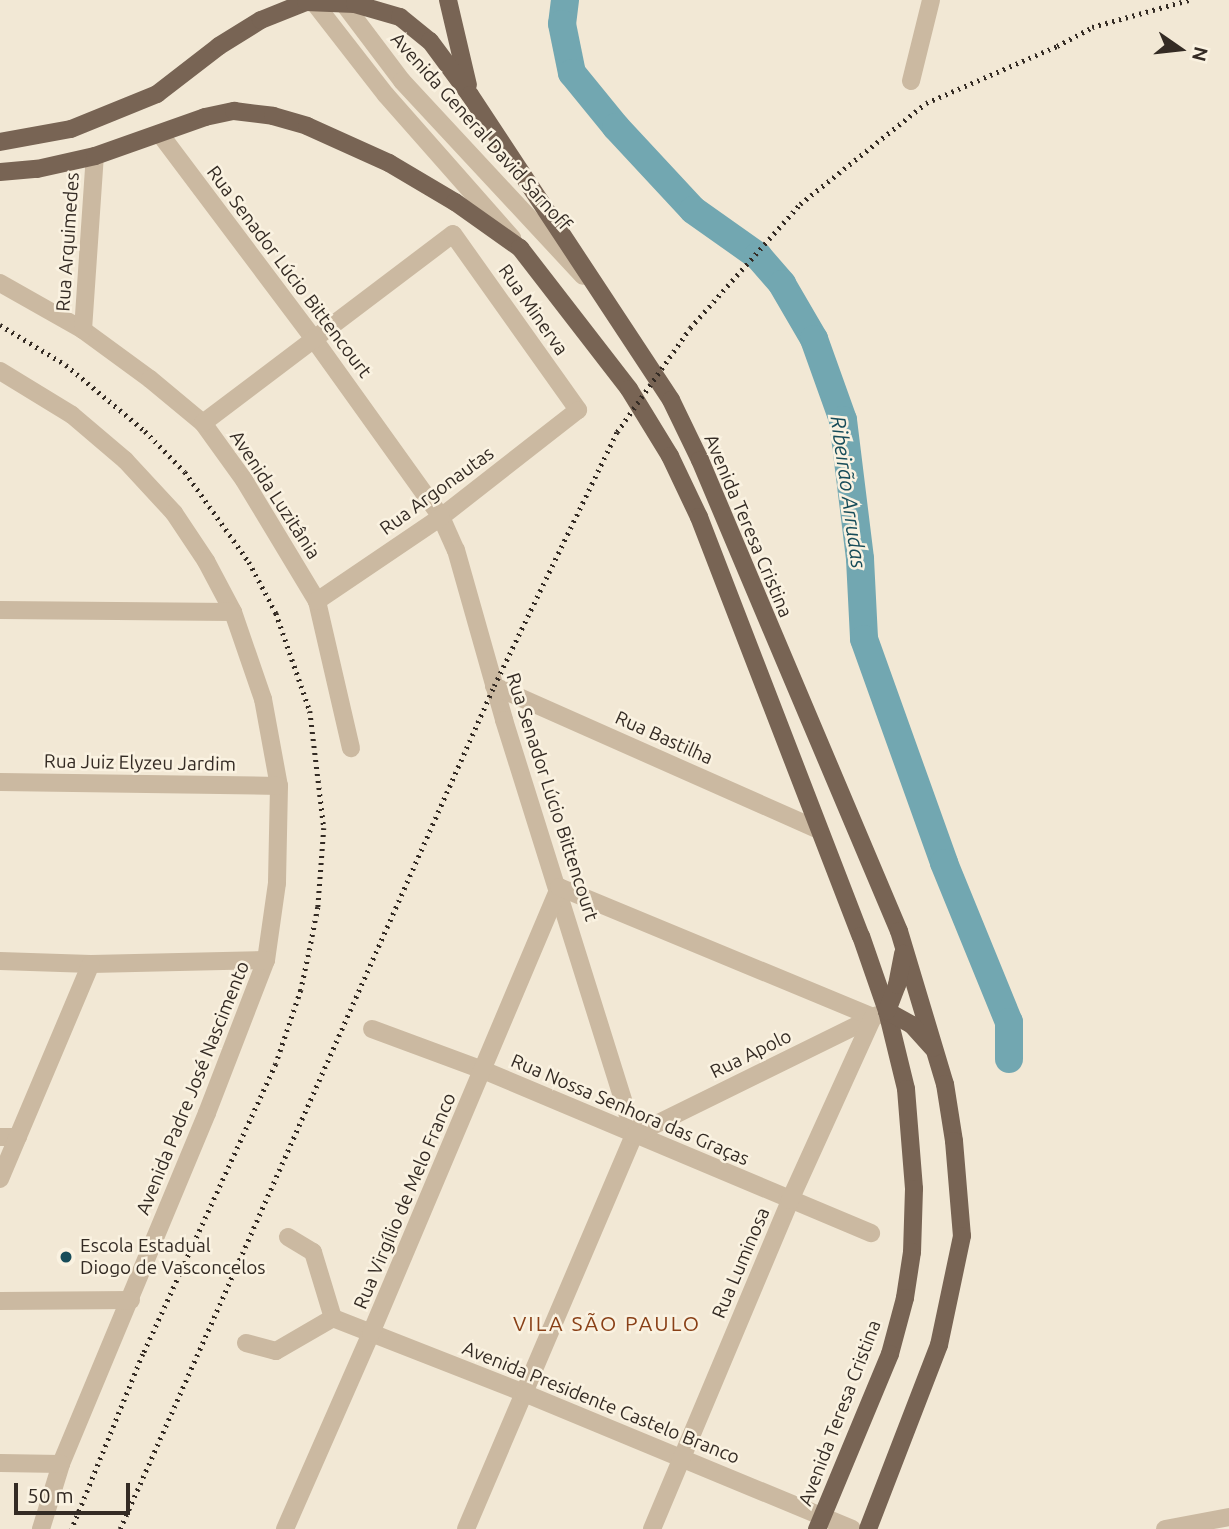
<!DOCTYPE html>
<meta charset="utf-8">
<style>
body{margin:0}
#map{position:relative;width:1229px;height:1529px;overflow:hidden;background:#f2e8d5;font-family:Ubuntu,sans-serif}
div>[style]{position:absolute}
.river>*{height:28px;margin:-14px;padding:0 14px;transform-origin:14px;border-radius:14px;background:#72a7b1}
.minor>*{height:18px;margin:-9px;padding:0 9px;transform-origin:9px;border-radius:9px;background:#cbb9a1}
.major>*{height:18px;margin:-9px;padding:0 9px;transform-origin:9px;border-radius:9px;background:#786454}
.rail>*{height:4.5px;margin-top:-2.25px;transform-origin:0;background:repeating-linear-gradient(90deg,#342b24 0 2px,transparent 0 7px)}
.dots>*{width:19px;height:19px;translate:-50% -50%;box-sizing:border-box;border:4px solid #faf2e1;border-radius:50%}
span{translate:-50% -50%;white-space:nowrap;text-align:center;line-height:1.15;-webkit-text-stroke:5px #faf2e1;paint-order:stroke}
.street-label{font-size:19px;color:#342b24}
.poi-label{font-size:19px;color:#342b24}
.left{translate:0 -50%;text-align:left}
.water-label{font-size:21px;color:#174c59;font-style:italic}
.neighbourhood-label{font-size:21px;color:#894017;letter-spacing:2px}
.north{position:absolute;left:1145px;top:14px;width:70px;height:70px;-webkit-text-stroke:5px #faf2e1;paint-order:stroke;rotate:104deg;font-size:19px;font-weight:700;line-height:28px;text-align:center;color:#342b24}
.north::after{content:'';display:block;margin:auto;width:24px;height:32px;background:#342b24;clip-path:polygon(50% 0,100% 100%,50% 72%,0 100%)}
.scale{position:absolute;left:14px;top:1483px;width:116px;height:32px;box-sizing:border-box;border:4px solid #342b24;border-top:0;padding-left:9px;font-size:21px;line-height:24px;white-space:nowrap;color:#342b24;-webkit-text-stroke:5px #faf2e1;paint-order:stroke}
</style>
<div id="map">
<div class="river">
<i style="left:565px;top:0;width:24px;rotate:97deg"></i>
<i style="left:562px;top:24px;width:50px;rotate:78.5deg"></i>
<i style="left:572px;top:73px;width:70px;rotate:50.8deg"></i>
<i style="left:616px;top:127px;width:113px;rotate:47.1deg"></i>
<i style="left:693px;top:210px;width:80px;rotate:35.3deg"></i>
<i style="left:758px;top:256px;width:37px;rotate:49deg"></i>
<i style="left:782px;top:284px;width:64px;rotate:59.8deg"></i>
<i style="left:814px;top:339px;width:86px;rotate:70.3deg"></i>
<i style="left:843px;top:420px;width:140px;rotate:83deg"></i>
<i style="left:860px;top:559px;width:80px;rotate:87.1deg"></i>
<i style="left:864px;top:639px;width:238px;rotate:70.3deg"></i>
<i style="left:944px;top:863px;width:172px;rotate:67.8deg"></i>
<i style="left:1009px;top:1022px;width:37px;rotate:90deg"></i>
</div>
<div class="minor">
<i style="left:312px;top:0;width:120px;rotate:52.1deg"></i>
<i style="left:386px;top:95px;width:191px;rotate:48.6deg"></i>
<i style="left:341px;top:0;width:101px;rotate:53deg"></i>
<i style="left:402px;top:81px;width:266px;rotate:47.1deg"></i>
<i style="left:911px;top:81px;width:83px;rotate:-76.1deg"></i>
<i style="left:160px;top:134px;width:255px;rotate:53.1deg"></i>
<i style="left:313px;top:338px;width:220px;rotate:54.4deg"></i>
<i style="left:441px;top:517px;width:36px;rotate:66deg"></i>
<i style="left:456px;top:550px;width:177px;rotate:74.2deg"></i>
<i style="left:504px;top:720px;width:435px;rotate:72.6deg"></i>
<i style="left:634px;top:1135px;width:428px;rotate:113.1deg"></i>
<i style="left:0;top:283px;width:95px;rotate:29.5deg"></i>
<i style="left:83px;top:330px;width:83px;rotate:36.2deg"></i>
<i style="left:150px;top:379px;width:69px;rotate:39.7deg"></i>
<i style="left:203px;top:423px;width:70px;rotate:54.3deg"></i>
<i style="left:244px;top:480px;width:141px;rotate:58.9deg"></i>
<i style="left:317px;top:601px;width:151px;rotate:77deg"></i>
<i style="left:83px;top:330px;width:174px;rotate:-86.1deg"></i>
<i style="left:0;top:371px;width:84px;rotate:31.4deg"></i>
<i style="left:72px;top:415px;width:70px;rotate:40.3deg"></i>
<i style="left:125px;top:460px;width:72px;rotate:47.2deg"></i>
<i style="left:174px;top:513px;width:58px;rotate:56.3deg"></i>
<i style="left:206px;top:561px;width:58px;rotate:62.1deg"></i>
<i style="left:233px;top:612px;width:92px;rotate:71deg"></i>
<i style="left:263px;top:699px;width:88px;rotate:79.6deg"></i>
<i style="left:279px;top:786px;width:97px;rotate:91.2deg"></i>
<i style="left:277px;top:883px;width:78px;rotate:98.1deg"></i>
<i style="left:266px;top:960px;width:164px;rotate:111.1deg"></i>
<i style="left:207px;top:1113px;width:380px;rotate:112.6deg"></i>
<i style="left:61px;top:1464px;width:68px;rotate:107.1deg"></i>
<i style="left:203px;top:423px;width:313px;rotate:-37.1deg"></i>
<i style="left:453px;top:234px;width:216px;rotate:54.6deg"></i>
<i style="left:578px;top:410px;width:174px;rotate:142deg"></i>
<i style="left:441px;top:517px;width:150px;rotate:145.9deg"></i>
<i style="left:0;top:610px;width:233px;rotate:0.5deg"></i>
<i style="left:494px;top:686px;width:353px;rotate:23.9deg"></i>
<i style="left:0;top:782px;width:279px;rotate:0.8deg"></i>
<i style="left:0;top:961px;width:91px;rotate:1.9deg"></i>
<i style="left:91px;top:964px;width:175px;rotate:-1.3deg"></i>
<i style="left:372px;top:1029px;width:118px;rotate:20.3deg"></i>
<i style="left:483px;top:1070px;width:421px;rotate:22.8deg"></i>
<i style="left:634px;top:1135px;width:272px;rotate:-26.2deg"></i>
<i style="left:0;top:1137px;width:18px"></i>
<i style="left:0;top:1179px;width:233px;rotate:-67.1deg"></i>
<i style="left:288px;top:1237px;width:29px;rotate:31deg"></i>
<i style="left:313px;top:1252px;width:69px;rotate:73.1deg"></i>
<i style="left:0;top:1301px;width:131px;rotate:-0.4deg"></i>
<i style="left:333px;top:1318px;width:205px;rotate:21.4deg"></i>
<i style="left:524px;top:1393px;width:355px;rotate:22.5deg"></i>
<i style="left:246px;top:1343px;width:31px;rotate:15deg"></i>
<i style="left:276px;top:1351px;width:66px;rotate:-30.1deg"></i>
<i style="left:0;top:1463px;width:61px;rotate:0.9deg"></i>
<i style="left:285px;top:1529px;width:214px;rotate:-66.3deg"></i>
<i style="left:371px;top:1333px;width:484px;rotate:-67.1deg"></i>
<i style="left:559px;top:887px;width:340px;rotate:22.5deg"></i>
<i style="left:652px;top:1529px;width:357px;rotate:-67.2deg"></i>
<i style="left:790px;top:1200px;width:201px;rotate:-65.6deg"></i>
<i style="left:1165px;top:1529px;width:65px;rotate:-10.6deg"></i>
</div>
<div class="major">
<i style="left:448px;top:0;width:87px;rotate:76.8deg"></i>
<i style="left:0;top:142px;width:72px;rotate:-10.4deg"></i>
<i style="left:71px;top:129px;width:93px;rotate:-22.1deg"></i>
<i style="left:157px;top:94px;width:78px;rotate:-37.7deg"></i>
<i style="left:219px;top:46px;width:49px;rotate:-31.8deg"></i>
<i style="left:261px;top:20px;width:48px;rotate:-21.8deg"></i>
<i style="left:306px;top:2px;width:49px;rotate:2.3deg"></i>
<i style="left:355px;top:4px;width:47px;rotate:16.1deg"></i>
<i style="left:400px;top:17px;width:38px;rotate:39deg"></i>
<i style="left:430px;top:41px;width:67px;rotate:53.5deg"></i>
<i style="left:470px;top:95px;width:365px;rotate:56.6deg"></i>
<i style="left:671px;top:400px;width:67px;rotate:64.2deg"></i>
<i style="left:700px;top:460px;width:511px;rotate:67.1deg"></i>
<i style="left:899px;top:931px;width:160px;rotate:73.3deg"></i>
<i style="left:945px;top:1084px;width:58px;rotate:81deg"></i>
<i style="left:954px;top:1141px;width:95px;rotate:85.2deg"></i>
<i style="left:962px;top:1236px;width:111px;rotate:101.9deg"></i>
<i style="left:939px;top:1345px;width:197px;rotate:111.1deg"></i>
<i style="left:0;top:172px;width:37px;rotate:-5deg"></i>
<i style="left:37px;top:169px;width:59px;rotate:-12.6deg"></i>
<i style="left:95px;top:156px;width:117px;rotate:-19.5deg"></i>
<i style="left:205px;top:117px;width:30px;rotate:-12deg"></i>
<i style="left:234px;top:111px;width:39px;rotate:7deg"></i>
<i style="left:273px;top:116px;width:35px;rotate:16deg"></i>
<i style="left:307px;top:126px;width:90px;rotate:24.3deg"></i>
<i style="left:389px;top:163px;width:77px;rotate:30.6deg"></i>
<i style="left:455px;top:202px;width:80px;rotate:35.3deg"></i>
<i style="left:520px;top:248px;width:178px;rotate:52.3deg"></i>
<i style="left:629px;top:389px;width:79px;rotate:58.5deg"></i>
<i style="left:670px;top:456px;width:68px;rotate:64.6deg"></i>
<i style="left:699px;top:517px;width:449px;rotate:68.9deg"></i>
<i style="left:861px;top:936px;width:79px;rotate:70.9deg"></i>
<i style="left:887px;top:1011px;width:80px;rotate:76.3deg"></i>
<i style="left:906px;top:1089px;width:100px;rotate:85.4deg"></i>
<i style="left:914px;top:1189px;width:63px;rotate:91.8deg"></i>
<i style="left:912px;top:1252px;width:47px;rotate:98.7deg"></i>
<i style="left:905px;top:1298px;width:58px;rotate:105deg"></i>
<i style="left:890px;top:1354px;width:190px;rotate:112.6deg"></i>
<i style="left:887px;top:1011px;width:29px;rotate:29deg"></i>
<i style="left:912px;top:1025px;width:31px;rotate:48deg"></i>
<i style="left:887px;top:1011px;width:28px;rotate:-69deg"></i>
<i style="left:897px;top:985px;width:32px;rotate:-79deg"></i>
</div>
<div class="rail">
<i style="left:0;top:325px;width:77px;rotate:31.2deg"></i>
<i style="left:66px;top:365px;width:103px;rotate:39.9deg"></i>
<i style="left:145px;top:431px;width:57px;rotate:45.7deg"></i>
<i style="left:185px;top:472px;width:110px;rotate:54.6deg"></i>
<i style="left:249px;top:562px;width:58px;rotate:62.1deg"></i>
<i style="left:276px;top:613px;width:104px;rotate:70.9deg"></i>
<i style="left:310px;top:711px;width:118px;rotate:83.2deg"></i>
<i style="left:324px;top:828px;width:79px;rotate:94.3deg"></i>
<i style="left:318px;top:907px;width:42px;rotate:101deg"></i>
<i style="left:310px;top:948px;width:43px;rotate:102.1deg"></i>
<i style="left:301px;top:990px;width:78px;rotate:108.7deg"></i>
<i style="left:276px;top:1064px;width:319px;rotate:114.6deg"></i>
<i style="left:143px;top:1354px;width:189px;rotate:112.1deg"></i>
<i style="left:120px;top:1529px;width:922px;rotate:-66.08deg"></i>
<i style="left:494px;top:686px;width:282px;rotate:-64.2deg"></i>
<i style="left:617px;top:432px;width:127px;rotate:-54.9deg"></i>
<i style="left:690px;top:328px;width:166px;rotate:-48.4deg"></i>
<i style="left:800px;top:204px;width:161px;rotate:-38.7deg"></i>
<i style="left:926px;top:103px;width:143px;rotate:-23.5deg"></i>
<i style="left:1057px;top:46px;width:40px;rotate:-28deg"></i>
<i style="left:1092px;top:27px;width:101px;rotate:-15.6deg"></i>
</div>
<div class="dots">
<i style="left:66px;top:1257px;background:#174c59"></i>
</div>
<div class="street-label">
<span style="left:481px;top:132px;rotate:48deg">Avenida General David Sarnoff</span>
<span style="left:68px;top:242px;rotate:-86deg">Rua Arquimedes</span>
<span style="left:289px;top:272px;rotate:53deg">Rua Senador Lúcio Bittencourt</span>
<span style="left:533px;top:310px;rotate:55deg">Rua Minerva</span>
<span style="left:437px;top:491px;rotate:-36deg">Rua Argonautas</span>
<span style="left:275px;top:495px;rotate:57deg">Avenida Luzitânia</span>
<span style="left:748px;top:526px;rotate:67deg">Avenida Teresa Cristina</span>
<span style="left:664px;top:738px;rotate:24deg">Rua Bastilha</span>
<span style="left:140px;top:763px;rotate:1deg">Rua Juiz Elyzeu Jardim</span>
<span style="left:552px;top:797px;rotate:72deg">Rua Senador Lúcio Bittencourt</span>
<span style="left:751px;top:1054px;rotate:-26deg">Rua Apolo</span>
<span style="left:193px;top:1088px;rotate:-68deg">Avenida Padre José Nascimento</span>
<span style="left:630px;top:1110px;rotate:23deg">Rua Nossa Senhora das Graças</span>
<span style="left:405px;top:1201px;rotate:-67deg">Rua Virgílio de Melo Franco</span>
<span style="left:741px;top:1263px;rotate:-67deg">Rua Luminosa</span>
<span style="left:601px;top:1403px;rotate:22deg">Avenida Presidente Castelo Branco</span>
<span style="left:840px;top:1413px;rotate:-69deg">Avenida Teresa Cristina</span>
</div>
<div class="poi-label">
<span class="left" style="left:80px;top:1257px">Escola Estadual<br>Diogo de Vasconcelos</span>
</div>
<div class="water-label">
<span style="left:849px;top:492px;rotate:82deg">Ribeirão Arrudas</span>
</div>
<div class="neighbourhood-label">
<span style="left:607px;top:1323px">VILA SÃO PAULO</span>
</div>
<div class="north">N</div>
<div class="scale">50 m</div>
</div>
